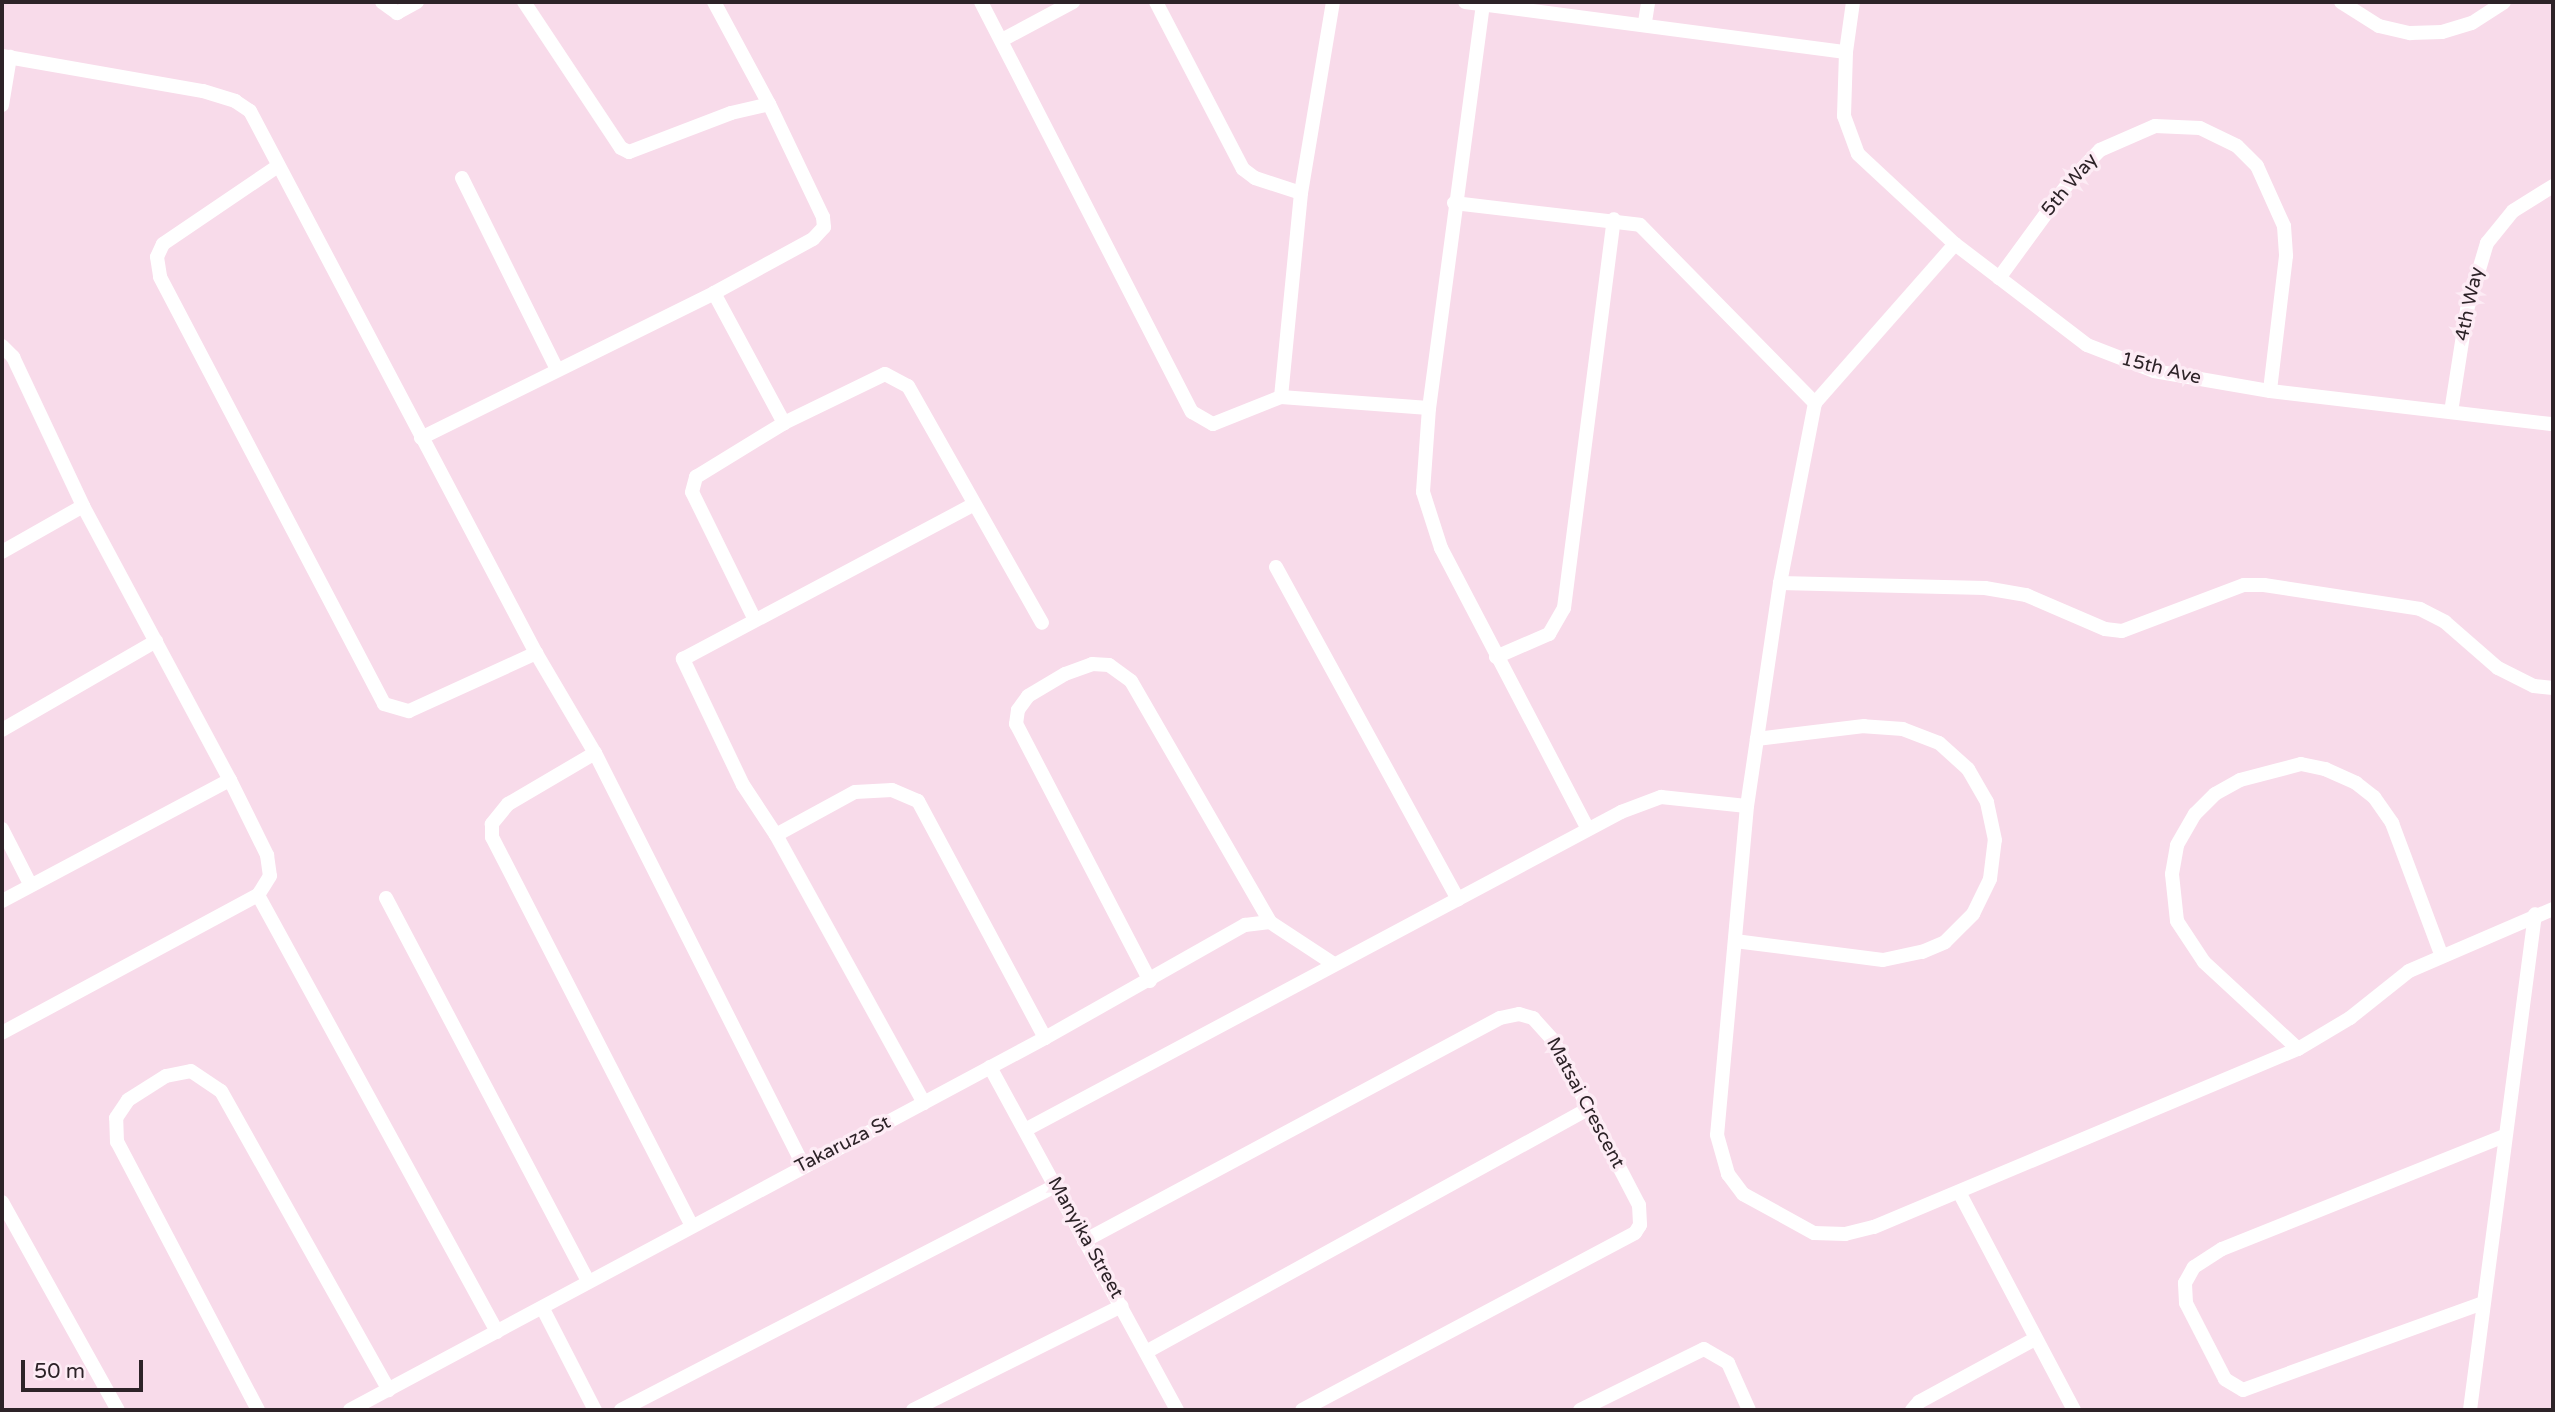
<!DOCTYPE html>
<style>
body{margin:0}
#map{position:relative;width:2555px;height:1412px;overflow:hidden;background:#f8dbea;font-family:"Varela Round",sans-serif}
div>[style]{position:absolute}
.minor>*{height:14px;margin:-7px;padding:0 7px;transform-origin:7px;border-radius:7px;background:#fff}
span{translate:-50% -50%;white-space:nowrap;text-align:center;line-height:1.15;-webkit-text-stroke:7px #fdecf5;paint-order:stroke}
.street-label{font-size:19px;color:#2d2328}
.frame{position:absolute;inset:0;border:4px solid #2d2328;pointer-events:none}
.scale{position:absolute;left:21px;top:1360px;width:122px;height:32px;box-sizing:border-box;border:4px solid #2d2328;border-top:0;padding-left:9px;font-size:21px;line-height:24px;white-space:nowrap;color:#2d2328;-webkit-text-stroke:5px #fdecf5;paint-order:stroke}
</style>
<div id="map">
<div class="minor">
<i style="left:382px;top:2px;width:19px;rotate:36deg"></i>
<i style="left:397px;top:13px;width:23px;rotate:-29deg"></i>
<i style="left:524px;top:2px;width:175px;rotate:56.4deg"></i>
<i style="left:621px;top:148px;width:9px;rotate:27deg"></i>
<i style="left:629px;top:152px;width:109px;rotate:-20.9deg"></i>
<i style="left:731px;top:113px;width:39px;rotate:-13deg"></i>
<i style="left:981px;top:2px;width:461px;rotate:62.8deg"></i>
<i style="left:1192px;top:412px;width:24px;rotate:30deg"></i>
<i style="left:1213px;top:424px;width:73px;rotate:-21.7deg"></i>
<i style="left:1281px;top:397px;width:205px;rotate:-84.4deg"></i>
<i style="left:1301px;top:193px;width:194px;rotate:-80.5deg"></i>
<i style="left:1156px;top:2px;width:188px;rotate:62.5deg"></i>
<i style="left:1243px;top:169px;width:15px;rotate:37deg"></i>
<i style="left:1255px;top:178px;width:48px;rotate:18.1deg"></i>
<i style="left:1465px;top:2px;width:384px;rotate:7.5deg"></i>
<i style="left:1853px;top:2px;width:50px;rotate:98deg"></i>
<i style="left:1846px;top:52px;width:64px;rotate:91.8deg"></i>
<i style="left:1844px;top:116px;width:40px;rotate:69.8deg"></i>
<i style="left:1858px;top:154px;width:132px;rotate:42.9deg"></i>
<i style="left:1955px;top:244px;width:166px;rotate:37.4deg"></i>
<i style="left:2087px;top:345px;width:72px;rotate:21.2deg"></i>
<i style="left:2154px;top:371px;width:118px;rotate:9.8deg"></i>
<i style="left:2270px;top:391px;width:285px;rotate:6.7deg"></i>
<i style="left:2341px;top:2px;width:45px;rotate:32.3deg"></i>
<i style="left:2379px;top:26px;width:32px;rotate:13deg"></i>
<i style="left:2410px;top:33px;width:32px;rotate:-2deg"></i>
<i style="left:2442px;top:32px;width:31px;rotate:-17deg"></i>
<i style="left:2472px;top:23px;width:38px;rotate:-33deg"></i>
<i style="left:1483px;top:4px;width:408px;rotate:97.6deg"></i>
<i style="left:1429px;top:408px;width:84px;rotate:94.1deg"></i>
<i style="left:1423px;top:492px;width:59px;rotate:72.2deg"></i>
<i style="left:1441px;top:548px;width:317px;rotate:62.4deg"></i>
<i style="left:1645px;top:22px;width:20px;rotate:-81deg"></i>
<i style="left:1002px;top:40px;width:81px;rotate:-28.2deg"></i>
<i style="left:2px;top:56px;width:204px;rotate:9.9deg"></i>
<i style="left:203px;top:91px;width:34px;rotate:17deg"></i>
<i style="left:235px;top:101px;width:18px;rotate:34deg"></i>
<i style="left:250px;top:111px;width:613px;rotate:62.18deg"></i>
<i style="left:536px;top:653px;width:116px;rotate:59.5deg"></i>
<i style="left:595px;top:753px;width:462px;rotate:63.2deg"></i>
<i style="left:2px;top:105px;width:49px;rotate:-80.5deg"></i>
<i style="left:278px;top:166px;width:139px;rotate:145.9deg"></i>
<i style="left:163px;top:244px;width:14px;rotate:115deg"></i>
<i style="left:157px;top:257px;width:20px;rotate:81deg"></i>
<i style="left:160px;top:277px;width:482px;rotate:62.3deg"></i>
<i style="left:384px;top:704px;width:26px;rotate:16deg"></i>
<i style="left:409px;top:711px;width:140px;rotate:-24.5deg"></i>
<i style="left:462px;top:178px;width:211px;rotate:63.6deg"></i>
<i style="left:1454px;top:203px;width:187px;rotate:6.7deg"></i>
<i style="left:1640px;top:225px;width:250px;rotate:45.5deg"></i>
<i style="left:1955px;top:244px;width:212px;rotate:131.4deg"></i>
<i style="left:1815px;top:403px;width:183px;rotate:101deg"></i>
<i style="left:1780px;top:583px;width:225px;rotate:98.4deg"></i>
<i style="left:1747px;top:806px;width:330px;rotate:95.2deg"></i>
<i style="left:1717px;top:1135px;width:41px;rotate:74.2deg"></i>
<i style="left:1728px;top:1174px;width:25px;rotate:53deg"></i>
<i style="left:1743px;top:1194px;width:81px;rotate:28.8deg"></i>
<i style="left:1814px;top:1233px;width:31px;rotate:2deg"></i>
<i style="left:1845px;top:1234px;width:30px;rotate:-14deg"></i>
<i style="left:1874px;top:1227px;width:460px;rotate:-22.8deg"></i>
<i style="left:2298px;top:1049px;width:61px;rotate:-30.8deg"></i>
<i style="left:2350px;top:1018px;width:75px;rotate:-38.5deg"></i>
<i style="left:2409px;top:971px;width:157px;rotate:-23.3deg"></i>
<i style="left:1999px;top:278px;width:120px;rotate:-53.8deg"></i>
<i style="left:2070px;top:181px;width:43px;rotate:-45.9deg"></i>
<i style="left:2100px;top:150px;width:60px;rotate:-23.6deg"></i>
<i style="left:2155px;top:126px;width:45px;rotate:2.5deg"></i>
<i style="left:2200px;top:128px;width:41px;rotate:25.9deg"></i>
<i style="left:2237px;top:146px;width:28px;rotate:45deg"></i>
<i style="left:2257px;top:166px;width:66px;rotate:65.8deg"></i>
<i style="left:2284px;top:226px;width:30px;rotate:86deg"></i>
<i style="left:2286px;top:256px;width:136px;rotate:96.8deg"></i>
<i style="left:714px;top:293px;width:148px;rotate:61.7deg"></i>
<i style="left:2px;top:346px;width:16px;rotate:45deg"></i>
<i style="left:13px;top:357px;width:165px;rotate:64.8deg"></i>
<i style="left:83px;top:506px;width:311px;rotate:61.8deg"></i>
<i style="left:230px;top:780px;width:84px;rotate:63.7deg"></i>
<i style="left:267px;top:855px;width:21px;rotate:82deg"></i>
<i style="left:270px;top:876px;width:22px;rotate:122deg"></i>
<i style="left:258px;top:895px;width:291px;rotate:151.7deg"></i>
<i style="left:1281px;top:397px;width:148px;rotate:4.3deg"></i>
<i style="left:2451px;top:412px;width:103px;rotate:-81.1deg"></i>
<i style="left:2467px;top:310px;width:70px;rotate:-73.4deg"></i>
<i style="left:2487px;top:243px;width:41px;rotate:-50.9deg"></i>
<i style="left:2513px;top:211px;width:47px;rotate:-32deg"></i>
<i style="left:421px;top:438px;width:327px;rotate:-26.3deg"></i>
<i style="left:714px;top:293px;width:113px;rotate:-28.6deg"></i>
<i style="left:813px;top:239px;width:16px;rotate:-47deg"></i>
<i style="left:824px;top:227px;width:10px;rotate:-96deg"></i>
<i style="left:823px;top:217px;width:125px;rotate:-115.5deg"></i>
<i style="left:769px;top:104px;width:116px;rotate:-118.3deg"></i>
<i style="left:2px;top:552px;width:93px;rotate:-29.6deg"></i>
<i style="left:1276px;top:567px;width:379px;rotate:61.3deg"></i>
<i style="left:1780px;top:583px;width:205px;rotate:1.4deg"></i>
<i style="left:1985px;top:588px;width:42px;rotate:9.7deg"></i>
<i style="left:2026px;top:595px;width:86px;rotate:23.3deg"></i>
<i style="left:2105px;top:629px;width:17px;rotate:7deg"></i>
<i style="left:2122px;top:631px;width:130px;rotate:-20.7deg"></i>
<i style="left:2244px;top:585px;width:20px"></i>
<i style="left:2264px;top:585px;width:158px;rotate:8.7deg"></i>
<i style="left:2420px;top:609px;width:28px;rotate:27deg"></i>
<i style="left:2445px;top:622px;width:70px;rotate:41deg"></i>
<i style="left:2498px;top:668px;width:40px;rotate:26.6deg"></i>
<i style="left:2534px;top:686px;width:19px;rotate:6deg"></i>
<i style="left:754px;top:618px;width:140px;rotate:-116.2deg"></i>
<i style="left:692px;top:492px;width:16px;rotate:-75deg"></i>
<i style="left:696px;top:477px;width:103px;rotate:-31.5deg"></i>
<i style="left:784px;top:423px;width:112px;rotate:-25.9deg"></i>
<i style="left:885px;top:374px;width:26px;rotate:28deg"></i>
<i style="left:908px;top:386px;width:272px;rotate:60.5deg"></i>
<i style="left:1496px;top:657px;width:58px;rotate:-23.5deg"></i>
<i style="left:1549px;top:634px;width:30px;rotate:-60deg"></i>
<i style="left:1564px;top:608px;width:392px;rotate:-82.7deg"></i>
<i style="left:2px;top:730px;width:178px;rotate:-30deg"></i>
<i style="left:595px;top:753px;width:101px;rotate:149.6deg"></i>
<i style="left:508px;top:804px;width:26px;rotate:129deg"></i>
<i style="left:492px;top:824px;width:13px;rotate:90deg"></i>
<i style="left:492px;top:837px;width:435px;rotate:62.8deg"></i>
<i style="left:2px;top:829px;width:62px;rotate:63deg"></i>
<i style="left:776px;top:835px;width:60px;rotate:-123.4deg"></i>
<i style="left:743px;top:785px;width:140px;rotate:-115.5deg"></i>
<i style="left:683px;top:659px;width:328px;rotate:-28deg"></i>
<i style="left:258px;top:895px;width:498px;rotate:61.3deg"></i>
<i style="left:386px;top:898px;width:433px;rotate:62.2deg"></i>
<i style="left:2px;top:901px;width:258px;rotate:-28deg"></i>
<i style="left:1735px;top:941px;width:149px;rotate:7.3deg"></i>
<i style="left:1883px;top:960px;width:40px;rotate:-12deg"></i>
<i style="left:1922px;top:952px;width:25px;rotate:-23deg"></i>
<i style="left:1945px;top:942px;width:40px;rotate:-45deg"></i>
<i style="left:1973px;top:914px;width:39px;rotate:-64deg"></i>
<i style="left:1990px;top:879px;width:39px;rotate:-83deg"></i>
<i style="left:1995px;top:840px;width:39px;rotate:-102deg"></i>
<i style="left:1987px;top:802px;width:38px;rotate:-120deg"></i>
<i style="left:1968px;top:769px;width:39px;rotate:-138deg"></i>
<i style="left:1939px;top:743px;width:39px;rotate:-159deg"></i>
<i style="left:1903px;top:729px;width:39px;rotate:-176deg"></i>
<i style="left:1864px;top:726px;width:108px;rotate:173.1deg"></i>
<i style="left:1150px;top:981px;width:290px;rotate:-117.5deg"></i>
<i style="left:1016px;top:724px;width:14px;rotate:-82deg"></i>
<i style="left:1018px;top:710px;width:17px;rotate:-54deg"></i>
<i style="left:1028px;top:696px;width:43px;rotate:-30.7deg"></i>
<i style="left:1065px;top:674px;width:29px;rotate:-20deg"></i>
<i style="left:1092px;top:664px;width:17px;rotate:3deg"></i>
<i style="left:1109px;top:665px;width:27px;rotate:36deg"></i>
<i style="left:1131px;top:681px;width:278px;rotate:60deg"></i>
<i style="left:2298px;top:1049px;width:128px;rotate:-137.2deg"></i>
<i style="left:2204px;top:962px;width:49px;rotate:-123.4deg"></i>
<i style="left:2177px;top:921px;width:47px;rotate:-96.1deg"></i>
<i style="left:2172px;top:874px;width:29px;rotate:-80deg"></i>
<i style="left:2177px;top:845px;width:36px;rotate:-60deg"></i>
<i style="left:2195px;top:814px;width:28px;rotate:-45deg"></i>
<i style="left:2215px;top:794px;width:29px;rotate:-29deg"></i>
<i style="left:2240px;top:780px;width:63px;rotate:-14.7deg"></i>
<i style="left:2301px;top:764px;width:25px;rotate:12deg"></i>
<i style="left:2325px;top:769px;width:34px;rotate:24deg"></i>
<i style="left:2356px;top:783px;width:23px;rotate:38deg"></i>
<i style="left:2374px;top:797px;width:32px;rotate:55deg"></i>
<i style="left:2392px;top:823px;width:140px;rotate:69.5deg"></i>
<i style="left:990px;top:1067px;width:391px;rotate:61.4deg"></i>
<i style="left:924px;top:1103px;width:306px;rotate:-118.9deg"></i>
<i style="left:776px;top:835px;width:90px;rotate:-28.6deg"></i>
<i style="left:855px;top:792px;width:37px;rotate:-3deg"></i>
<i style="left:892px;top:790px;width:28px;rotate:23deg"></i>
<i style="left:918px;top:801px;width:269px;rotate:61.8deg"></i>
<i style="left:1025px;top:1130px;width:676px;rotate:-28.08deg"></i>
<i style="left:1621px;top:812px;width:43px;rotate:-20.6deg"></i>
<i style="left:1661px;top:797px;width:86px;rotate:6deg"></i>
<i style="left:1959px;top:1192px;width:246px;rotate:62.2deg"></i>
<i style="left:2px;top:1202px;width:238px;rotate:60.9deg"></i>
<i style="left:1084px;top:1241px;width:472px;rotate:-28.2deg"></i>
<i style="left:1500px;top:1018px;width:19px;rotate:-12deg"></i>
<i style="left:1519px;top:1014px;width:15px;rotate:16deg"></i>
<i style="left:1533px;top:1018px;width:30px;rotate:48deg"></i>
<i style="left:1553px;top:1040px;width:186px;rotate:62.5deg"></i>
<i style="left:1639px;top:1205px;width:20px;rotate:87deg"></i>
<i style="left:1640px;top:1225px;width:9px;rotate:122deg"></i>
<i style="left:1635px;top:1233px;width:377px;rotate:152deg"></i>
<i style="left:2483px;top:1303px;width:255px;rotate:160.1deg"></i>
<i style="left:2243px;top:1390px;width:21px;rotate:-149deg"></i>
<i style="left:2225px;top:1379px;width:85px;rotate:-117.2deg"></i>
<i style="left:2186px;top:1303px;width:20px;rotate:-93deg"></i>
<i style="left:2185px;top:1283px;width:18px;rotate:-61deg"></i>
<i style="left:2194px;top:1267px;width:33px;rotate:-33deg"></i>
<i style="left:2222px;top:1249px;width:302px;rotate:-21.8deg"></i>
<i style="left:543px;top:1309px;width:114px;rotate:62.8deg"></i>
<i style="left:1146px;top:1352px;width:504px;rotate:-28.8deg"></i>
<i style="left:258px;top:1410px;width:303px;rotate:-117.7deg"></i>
<i style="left:117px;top:1142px;width:24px;rotate:-92deg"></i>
<i style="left:116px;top:1118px;width:22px;rotate:-56deg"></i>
<i style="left:128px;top:1100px;width:45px;rotate:-32.3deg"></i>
<i style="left:166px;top:1076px;width:25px;rotate:-11deg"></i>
<i style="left:191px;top:1071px;width:36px;rotate:34deg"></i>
<i style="left:221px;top:1091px;width:343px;rotate:60.7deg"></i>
<i style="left:350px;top:1410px;width:788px;rotate:-28.16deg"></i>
<i style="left:1045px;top:1038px;width:230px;rotate:-29.5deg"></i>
<i style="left:1245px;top:925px;width:25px;rotate:-7deg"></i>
<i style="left:1270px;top:922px;width:77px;rotate:33.3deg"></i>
<i style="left:621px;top:1410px;width:490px;rotate:-27.3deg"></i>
<i style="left:913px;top:1410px;width:233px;rotate:-26.5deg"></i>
<i style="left:1580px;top:1410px;width:138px;rotate:-26.2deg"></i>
<i style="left:1704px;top:1349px;width:28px;rotate:30deg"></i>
<i style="left:1728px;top:1363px;width:51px;rotate:65.9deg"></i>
<i style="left:1912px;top:1410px;width:11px;rotate:-49deg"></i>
<i style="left:1919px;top:1402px;width:132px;rotate:-28.5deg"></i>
<i style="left:2470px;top:1410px;width:500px;rotate:-82.53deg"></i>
</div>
<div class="street-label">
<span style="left:2070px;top:185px;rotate:-50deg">5th Way</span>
<span style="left:2470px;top:304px;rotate:-78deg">4th Way</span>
<span style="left:2161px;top:369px;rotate:14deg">15th Ave</span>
<span style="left:1585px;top:1103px;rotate:62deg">Matsai Crescent</span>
<span style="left:843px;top:1145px;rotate:-27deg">Takaruza St</span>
<span style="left:1085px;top:1238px;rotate:61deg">Manyika Street</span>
</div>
<div class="frame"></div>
<div class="scale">50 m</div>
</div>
